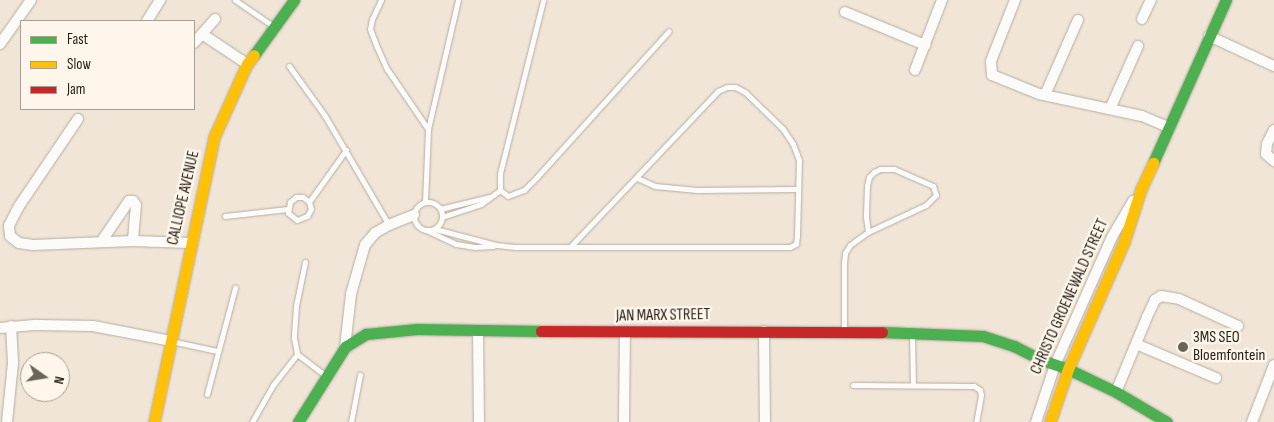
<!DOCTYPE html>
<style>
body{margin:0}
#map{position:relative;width:1274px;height:422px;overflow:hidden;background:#f0e5d6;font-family:"Sofia Sans Condensed",sans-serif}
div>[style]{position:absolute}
.roads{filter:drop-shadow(0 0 1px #b5ada2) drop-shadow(0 0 1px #b5ada2)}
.lane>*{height:5px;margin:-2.5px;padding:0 2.5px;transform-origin:2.5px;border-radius:2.5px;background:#fdfbf9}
.lane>.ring{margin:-2.5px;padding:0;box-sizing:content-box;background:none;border:5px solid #fdfbf9;border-radius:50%}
.street>*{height:10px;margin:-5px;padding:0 5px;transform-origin:5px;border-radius:5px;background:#fdfbf9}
.fast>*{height:11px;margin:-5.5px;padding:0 5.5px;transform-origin:5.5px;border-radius:5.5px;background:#4caf50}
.slow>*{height:11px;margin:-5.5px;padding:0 5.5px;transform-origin:5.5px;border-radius:5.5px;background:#ffc107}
.jam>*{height:11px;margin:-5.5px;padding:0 5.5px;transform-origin:5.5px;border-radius:5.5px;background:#c62828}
.dots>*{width:14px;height:14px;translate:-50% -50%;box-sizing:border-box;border:2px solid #fef6eb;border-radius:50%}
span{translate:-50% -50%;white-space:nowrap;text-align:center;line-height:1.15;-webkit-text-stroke:5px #fef6eb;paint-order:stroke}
.street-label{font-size:16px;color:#241d14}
.poi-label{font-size:16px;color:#241d14}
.left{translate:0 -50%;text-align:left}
.legend{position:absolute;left:20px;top:20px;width:175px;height:90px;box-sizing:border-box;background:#fef6eb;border:1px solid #a79f95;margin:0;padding:6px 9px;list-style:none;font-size:15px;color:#241d14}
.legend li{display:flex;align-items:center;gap:10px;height:25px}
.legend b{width:25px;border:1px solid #a79f95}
.north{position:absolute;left:20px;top:352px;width:50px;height:50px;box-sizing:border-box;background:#fef6eb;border:1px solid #a79f95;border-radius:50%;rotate:103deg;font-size:14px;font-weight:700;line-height:20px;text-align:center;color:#241d14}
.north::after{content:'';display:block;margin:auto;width:18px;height:22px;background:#6b6358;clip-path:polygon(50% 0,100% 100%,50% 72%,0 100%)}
</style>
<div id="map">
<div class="roads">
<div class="lane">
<i style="left:235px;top:0;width:46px;rotate:34.4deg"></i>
<i style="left:381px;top:0;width:21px;rotate:115deg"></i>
<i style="left:372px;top:19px;width:10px;rotate:101deg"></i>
<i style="left:370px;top:29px;width:19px;rotate:69deg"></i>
<i style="left:377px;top:47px;width:24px;rotate:66deg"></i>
<i style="left:387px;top:69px;width:73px;rotate:55.7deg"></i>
<i style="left:543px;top:1px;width:178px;rotate:104deg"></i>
<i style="left:500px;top:174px;width:16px;rotate:90deg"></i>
<i style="left:500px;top:190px;width:10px;rotate:37deg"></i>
<i style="left:508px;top:196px;width:17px;rotate:-21deg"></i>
<i style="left:524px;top:190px;width:17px;rotate:-45deg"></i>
<i style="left:536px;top:178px;width:198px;rotate:-47.9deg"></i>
<i style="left:289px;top:66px;width:62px;rotate:54.2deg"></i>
<i style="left:325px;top:116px;width:126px;rotate:59.6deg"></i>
<i style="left:637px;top:178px;width:20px;rotate:24deg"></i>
<i style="left:655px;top:186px;width:42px;rotate:5.4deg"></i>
<i style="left:697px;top:190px;width:101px;rotate:-0.6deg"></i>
<i class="ring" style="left:414px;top:202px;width:23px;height:23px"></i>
<i style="left:309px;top:202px;width:8px;rotate:-140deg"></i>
<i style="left:303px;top:197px;width:7px;rotate:180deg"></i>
<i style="left:296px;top:197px;width:8px;rotate:140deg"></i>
<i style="left:290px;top:202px;width:11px;rotate:100deg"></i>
<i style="left:288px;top:213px;width:11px;rotate:38deg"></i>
<i style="left:297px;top:220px;width:11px;rotate:-22deg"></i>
<i style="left:307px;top:216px;width:8px;rotate:-60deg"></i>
<i style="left:311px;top:209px;width:7px;rotate:-106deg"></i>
<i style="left:309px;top:202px;width:64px;rotate:-54.6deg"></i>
<i style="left:425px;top:202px;width:73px;rotate:-87.6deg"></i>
<i style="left:428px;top:129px;width:132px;rotate:-76.9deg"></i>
<i style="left:440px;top:209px;width:50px;rotate:-13.8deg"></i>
<i style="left:225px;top:216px;width:63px;rotate:-6.3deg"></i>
<i style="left:442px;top:217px;width:41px;rotate:-18.4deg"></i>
<i style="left:481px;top:204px;width:24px;rotate:-36deg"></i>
<i style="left:435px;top:229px;width:63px;rotate:14.7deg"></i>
<i style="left:496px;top:245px;width:18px;rotate:6deg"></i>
<i style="left:514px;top:247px;width:276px"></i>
<i style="left:790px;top:247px;width:7px;rotate:-27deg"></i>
<i style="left:796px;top:244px;width:8px;rotate:-83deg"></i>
<i style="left:797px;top:236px;width:76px;rotate:-88.5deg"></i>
<i style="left:799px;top:160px;width:17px;rotate:-111deg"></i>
<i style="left:793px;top:144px;width:18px;rotate:-124deg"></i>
<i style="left:783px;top:129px;width:53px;rotate:-135.8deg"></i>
<i style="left:745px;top:92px;width:11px;rotate:-153deg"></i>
<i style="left:735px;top:87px;width:8px;rotate:180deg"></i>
<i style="left:727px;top:87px;width:10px;rotate:156deg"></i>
<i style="left:718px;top:91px;width:215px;rotate:133.5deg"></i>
<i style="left:426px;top:230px;width:33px;rotate:25deg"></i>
<i style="left:456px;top:244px;width:19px;rotate:9deg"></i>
<i style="left:475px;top:247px;width:18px;rotate:-3deg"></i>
<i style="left:305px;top:262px;width:45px;rotate:101.6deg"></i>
<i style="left:296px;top:306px;width:32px;rotate:94deg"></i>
<i style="left:294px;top:338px;width:16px;rotate:79deg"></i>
<i style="left:297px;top:354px;width:36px;rotate:37deg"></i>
<i style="left:844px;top:328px;width:65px;rotate:-90deg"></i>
<i style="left:844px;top:263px;width:10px;rotate:-84deg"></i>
<i style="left:845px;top:253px;width:9px;rotate:-58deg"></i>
<i style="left:850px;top:245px;width:22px;rotate:-36deg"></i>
<i style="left:868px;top:232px;width:64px;rotate:-25deg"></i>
<i style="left:926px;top:205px;width:14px;rotate:-45deg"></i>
<i style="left:936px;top:195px;width:9px;rotate:-108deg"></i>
<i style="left:933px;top:186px;width:43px;rotate:-156.4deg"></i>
<i style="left:894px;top:169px;width:14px;rotate:180deg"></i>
<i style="left:880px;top:169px;width:7px;rotate:153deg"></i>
<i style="left:874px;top:172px;width:7px;rotate:135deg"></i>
<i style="left:869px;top:177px;width:9px;rotate:103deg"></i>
<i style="left:867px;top:186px;width:31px;rotate:92deg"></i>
<i style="left:866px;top:217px;width:15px;rotate:82deg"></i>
<i style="left:912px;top:335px;width:50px;rotate:88.9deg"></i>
<i style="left:171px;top:341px;width:47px;rotate:12.3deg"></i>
<i style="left:853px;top:385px;width:121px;rotate:0.5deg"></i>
<i style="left:974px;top:386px;width:7px;rotate:34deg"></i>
<i style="left:980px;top:390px;width:5px;rotate:79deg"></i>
<i style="left:981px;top:395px;width:27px;rotate:100deg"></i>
<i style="left:207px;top:394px;width:110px;rotate:-75.2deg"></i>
<i style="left:252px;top:422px;width:43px;rotate:-60.4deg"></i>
<i style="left:273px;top:385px;width:39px;rotate:-52deg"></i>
<i style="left:351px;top:422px;width:48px;rotate:-79.2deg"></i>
</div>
<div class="street">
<i style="left:1015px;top:0;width:66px;rotate:111.5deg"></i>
<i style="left:991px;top:61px;width:14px;rotate:86deg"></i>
<i style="left:992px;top:75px;width:51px;rotate:22deg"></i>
<i style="left:1039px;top:94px;width:105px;rotate:12.1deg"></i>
<i style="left:1142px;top:116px;width:28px;rotate:23deg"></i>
<i style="left:845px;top:12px;width:87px;rotate:22.4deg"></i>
<i style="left:215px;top:19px;width:20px;rotate:131deg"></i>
<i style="left:202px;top:34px;width:54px;rotate:33.7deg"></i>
<i style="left:1142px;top:19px;width:21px;rotate:-65deg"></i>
<i style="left:147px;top:21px;width:25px;rotate:-58deg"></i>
<i style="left:1209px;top:36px;width:72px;rotate:24.8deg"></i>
<i style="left:194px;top:43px;width:12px;rotate:-48deg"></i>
<i style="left:0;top:44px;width:54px;rotate:-54.8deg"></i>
<i style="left:915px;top:70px;width:75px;rotate:-68.9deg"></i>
<i style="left:1045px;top:95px;width:82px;rotate:-66.3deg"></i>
<i style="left:1110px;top:109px;width:69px;rotate:-66deg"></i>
<i style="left:78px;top:119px;width:105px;rotate:124.1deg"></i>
<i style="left:19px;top:206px;width:22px;rotate:117deg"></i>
<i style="left:9px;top:226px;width:10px;rotate:84deg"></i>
<i style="left:10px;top:236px;width:11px;rotate:38deg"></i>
<i style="left:19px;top:243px;width:14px;rotate:8deg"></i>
<i style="left:33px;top:245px;width:100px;rotate:-2.3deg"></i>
<i style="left:133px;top:241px;width:57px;rotate:2deg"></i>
<i style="left:1274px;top:130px;width:16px;rotate:117deg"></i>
<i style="left:1267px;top:144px;width:10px;rotate:96deg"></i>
<i style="left:1266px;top:154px;width:11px;rotate:41deg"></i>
<i style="left:101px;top:242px;width:50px;rotate:-55.7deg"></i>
<i style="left:129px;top:201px;width:4px"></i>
<i style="left:133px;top:201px;width:5px;rotate:53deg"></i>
<i style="left:136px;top:205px;width:36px;rotate:95deg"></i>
<i style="left:0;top:328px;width:37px;rotate:-5deg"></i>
<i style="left:37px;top:325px;width:56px;rotate:1deg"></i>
<i style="left:93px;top:326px;width:79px;rotate:10.9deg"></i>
<i style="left:478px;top:330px;width:92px;rotate:89.4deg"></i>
<i style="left:764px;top:331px;width:91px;rotate:89.4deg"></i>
<i style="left:1136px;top:344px;width:87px;rotate:23deg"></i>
<i style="left:345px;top:347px;width:53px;rotate:-83.5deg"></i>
<i style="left:351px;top:294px;width:51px;rotate:-74.1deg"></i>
<i style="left:365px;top:245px;width:16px;rotate:-50deg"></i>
<i style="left:375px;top:233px;width:16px;rotate:-30deg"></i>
<i style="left:389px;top:225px;width:27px;rotate:-22deg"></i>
<i style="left:1116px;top:392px;width:81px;rotate:-67.5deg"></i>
<i style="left:1147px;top:317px;width:19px;rotate:-65deg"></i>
<i style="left:1155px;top:300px;width:7px;rotate:-34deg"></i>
<i style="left:1161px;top:296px;width:18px;rotate:9deg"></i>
<i style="left:1179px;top:299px;width:65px;rotate:24.6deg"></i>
<i style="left:7px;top:422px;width:59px;rotate:-84.2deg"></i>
<i style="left:13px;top:363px;width:37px;rotate:-93deg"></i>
<i style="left:624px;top:422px;width:89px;rotate:-89.4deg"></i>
<i style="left:1036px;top:422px;width:60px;rotate:-71.6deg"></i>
<i style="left:1055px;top:365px;width:140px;rotate:-66deg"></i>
<i style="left:1112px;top:237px;width:42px;rotate:-59.7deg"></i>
<i style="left:1252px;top:422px;width:61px;rotate:-68.9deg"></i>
</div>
<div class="fast">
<i style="left:254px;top:55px;width:68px;rotate:-54deg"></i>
<i style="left:1153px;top:163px;width:179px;rotate:-65.9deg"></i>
<i style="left:882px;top:332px;width:101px;rotate:2.3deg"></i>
<i style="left:983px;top:336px;width:33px;rotate:18deg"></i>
<i style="left:1014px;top:346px;width:31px;rotate:27deg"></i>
<i style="left:1042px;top:360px;width:28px;rotate:19deg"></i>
<i style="left:1068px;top:369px;width:53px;rotate:25.6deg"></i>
<i style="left:1116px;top:392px;width:59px;rotate:30.5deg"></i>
<i style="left:298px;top:422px;width:89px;rotate:-57.9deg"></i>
<i style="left:345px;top:347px;width:25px;rotate:-32deg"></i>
<i style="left:366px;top:334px;width:51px;rotate:-5.6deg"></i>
<i style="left:417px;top:329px;width:124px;rotate:0.9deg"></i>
</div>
<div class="slow">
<i style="left:154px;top:422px;width:291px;rotate:-78.1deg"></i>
<i style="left:214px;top:137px;width:80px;rotate:-65.7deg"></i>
<i style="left:247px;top:64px;width:11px;rotate:-52deg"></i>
<i style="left:1050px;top:422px;width:56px;rotate:-71.2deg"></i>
<i style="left:1068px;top:369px;width:139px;rotate:-66.2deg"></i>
<i style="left:1124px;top:242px;width:56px;rotate:-72.2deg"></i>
<i style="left:1141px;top:189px;width:29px;rotate:-65deg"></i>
</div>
<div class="jam">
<i style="left:541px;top:331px;width:341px;rotate:0.2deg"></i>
</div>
</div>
<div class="dots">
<i style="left:1183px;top:347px;background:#6b6358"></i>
</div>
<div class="street-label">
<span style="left:184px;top:198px;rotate:-77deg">CALLIOPE AVENUE</span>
<span style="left:1070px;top:297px;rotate:-66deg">CHRISTO GROENEWALD STREET</span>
<span style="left:663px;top:316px;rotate:-1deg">JAN MARX STREET</span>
</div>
<div class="poi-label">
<span class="left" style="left:1193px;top:347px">3MS SEO<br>Bloemfontein</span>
</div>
<ul class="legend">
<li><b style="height:6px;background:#4caf50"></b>Fast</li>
<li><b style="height:6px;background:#ffc107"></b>Slow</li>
<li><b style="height:6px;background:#c62828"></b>Jam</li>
</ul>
<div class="north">N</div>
</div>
